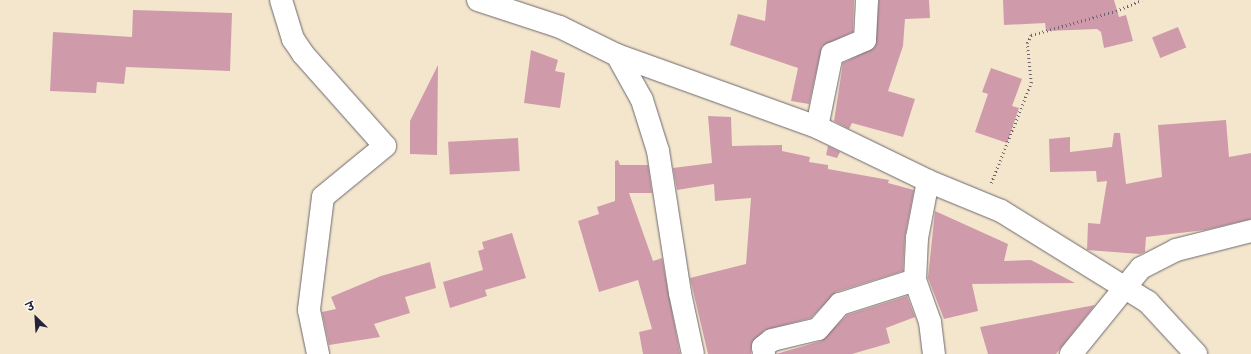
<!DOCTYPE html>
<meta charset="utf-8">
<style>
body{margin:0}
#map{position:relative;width:1251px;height:354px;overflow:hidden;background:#f4e6cd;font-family:Itim,"Playpen Sans Deva",sans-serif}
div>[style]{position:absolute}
.building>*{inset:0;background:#cf9bab;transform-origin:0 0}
.path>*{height:2.5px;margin-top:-1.25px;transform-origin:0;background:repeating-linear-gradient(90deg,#6c676e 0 1px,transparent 0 4px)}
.roads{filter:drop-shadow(0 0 1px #6c676e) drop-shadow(0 0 1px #6c676e)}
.street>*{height:22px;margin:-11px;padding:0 11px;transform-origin:11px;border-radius:11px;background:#fff}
.secondary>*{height:22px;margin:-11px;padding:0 11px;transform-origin:11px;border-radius:11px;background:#fff}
span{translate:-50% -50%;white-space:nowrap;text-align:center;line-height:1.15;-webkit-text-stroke:4px #fdfcf7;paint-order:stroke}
.north{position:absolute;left:16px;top:298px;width:40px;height:40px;-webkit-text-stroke:3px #fdfcf7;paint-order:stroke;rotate:335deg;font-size:11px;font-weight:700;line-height:16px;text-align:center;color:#22223b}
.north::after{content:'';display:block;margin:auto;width:14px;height:18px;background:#22223b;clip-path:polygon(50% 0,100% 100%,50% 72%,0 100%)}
</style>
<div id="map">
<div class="building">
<i style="clip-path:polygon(767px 0,854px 0,853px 32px,822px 46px,809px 104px,791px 101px,798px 68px,730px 45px,738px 14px,765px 21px)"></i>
<i style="clip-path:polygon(879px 0,929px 0,930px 18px,905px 19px,903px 46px,888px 91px,915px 99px,903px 137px,852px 123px,849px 129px,834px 121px,843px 63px,875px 47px)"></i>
<i style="clip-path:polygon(1003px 0,1114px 0,1119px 17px,1126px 15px,1133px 41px,1104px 48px,1101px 32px,1097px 29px,1046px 31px,1045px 23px,1004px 25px)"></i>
<i style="clip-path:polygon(133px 10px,232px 13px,230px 71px,126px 67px,124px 84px,97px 82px,96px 93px,50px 91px,53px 32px,132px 37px)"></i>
<i style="left:1178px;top:27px;width:22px;height:28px;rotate:68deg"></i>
<i style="clip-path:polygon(531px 50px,558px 60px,555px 71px,565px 73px,560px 108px,524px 103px)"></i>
<i style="clip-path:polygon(438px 65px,437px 155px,410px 154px,410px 121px)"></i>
<i style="clip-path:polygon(991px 68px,1022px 79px,1012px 106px,1019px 108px,1007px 143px,975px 132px,988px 94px,982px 92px)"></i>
<i style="clip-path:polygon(708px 116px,731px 117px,732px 146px,782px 145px,782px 151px,810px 157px,809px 162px,828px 165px,828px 169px,889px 180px,888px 183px,914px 190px,905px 236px,903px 271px,836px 292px,811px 318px,765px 330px,752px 342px,751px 354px,708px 354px,690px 278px,746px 264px,751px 198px,715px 201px,714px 184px,677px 190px,673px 168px,712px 163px)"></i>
<i style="clip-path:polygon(1226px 120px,1229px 157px,1251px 153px,1251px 219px,1205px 230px,1146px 237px,1145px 252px,1140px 254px,1087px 250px,1088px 223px,1100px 224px,1107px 181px,1097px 182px,1096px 171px,1050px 172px,1049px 139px,1070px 137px,1070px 152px,1112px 147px,1114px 133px,1120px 133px,1126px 184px,1162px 177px,1158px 125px)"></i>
<i style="left:518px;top:138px;width:33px;height:70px;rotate:87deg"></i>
<i style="clip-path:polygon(828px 146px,840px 152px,837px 158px,826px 155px)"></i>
<i style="clip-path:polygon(618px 160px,620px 165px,648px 165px,652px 193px,629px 193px,653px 261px,662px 258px,680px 354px,643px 354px,639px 332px,652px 329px,638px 280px,599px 292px,578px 221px,599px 214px,597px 207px,615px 201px,615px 161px)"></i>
<i style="clip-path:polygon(935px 211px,1008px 244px,1004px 261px,1031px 260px,1075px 283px,972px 284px,978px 311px,944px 319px,928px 278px)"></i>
<i style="clip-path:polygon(512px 233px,526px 278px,485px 290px,487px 296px,450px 308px,443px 282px,483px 270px,478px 251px,484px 249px,482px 242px)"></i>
<i style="clip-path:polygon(430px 262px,436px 288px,405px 297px,410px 313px,374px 324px,380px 337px,329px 345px,322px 312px,336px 309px,331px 297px,381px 276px)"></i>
<i style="clip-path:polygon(907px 296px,915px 317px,886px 328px,890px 343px,852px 354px,776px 354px,821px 341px,847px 315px)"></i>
<i style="clip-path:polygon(1095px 305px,1056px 354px,988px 354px,980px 327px)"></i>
</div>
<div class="path">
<i style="left:991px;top:183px;width:108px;rotate:-68.2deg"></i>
<i style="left:1031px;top:83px;width:40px;rotate:-95.7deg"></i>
<i style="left:1027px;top:43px;width:9px;rotate:-63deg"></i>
<i style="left:1031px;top:35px;width:88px;rotate:-15.8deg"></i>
<i style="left:1116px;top:11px;width:28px;rotate:-23deg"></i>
</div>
<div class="roads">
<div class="street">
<i style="left:281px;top:0;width:41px;rotate:72.9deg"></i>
<i style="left:293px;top:39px;width:18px;rotate:56deg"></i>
<i style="left:303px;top:54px;width:123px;rotate:48.3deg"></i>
<i style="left:385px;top:146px;width:80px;rotate:140.6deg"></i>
<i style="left:323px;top:197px;width:114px;rotate:97.1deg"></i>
<i style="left:309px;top:310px;width:45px;rotate:78.4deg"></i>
<i style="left:617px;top:55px;width:51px;rotate:60.9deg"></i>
<i style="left:642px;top:100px;width:53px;rotate:72.6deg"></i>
<i style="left:658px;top:151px;width:144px;rotate:81.2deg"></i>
<i style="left:680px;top:293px;width:62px;rotate:78deg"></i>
<i style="left:817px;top:127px;width:75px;rotate:-78.4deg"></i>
<i style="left:832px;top:54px;width:36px;rotate:-23deg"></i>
<i style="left:865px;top:40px;width:40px;rotate:-87.1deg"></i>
<i style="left:928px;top:181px;width:58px;rotate:100.9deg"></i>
<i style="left:917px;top:238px;width:42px;rotate:92.7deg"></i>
<i style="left:915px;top:280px;width:45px;rotate:70.3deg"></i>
<i style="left:930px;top:322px;width:32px;rotate:83deg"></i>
<i style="left:764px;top:354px;width:7px;rotate:-98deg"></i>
<i style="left:763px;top:347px;width:11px;rotate:-38deg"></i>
<i style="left:772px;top:340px;width:47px;rotate:-13.4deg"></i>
<i style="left:818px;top:329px;width:33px;rotate:-49deg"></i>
<i style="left:840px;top:304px;width:79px;rotate:-17.7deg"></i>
<i style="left:1071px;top:354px;width:111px;rotate:-50.9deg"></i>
<i style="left:1141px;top:268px;width:39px;rotate:-27deg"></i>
<i style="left:1176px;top:250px;width:77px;rotate:-14.2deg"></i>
</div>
<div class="secondary">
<i style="left:478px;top:0;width:86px;rotate:18.2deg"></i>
<i style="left:560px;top:27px;width:64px;rotate:26.2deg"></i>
<i style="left:617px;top:55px;width:213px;rotate:19.8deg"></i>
<i style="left:817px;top:127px;width:123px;rotate:25.9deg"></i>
<i style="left:928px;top:181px;width:79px;rotate:22.3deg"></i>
<i style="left:1001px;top:211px;width:173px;rotate:31.8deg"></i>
<i style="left:1148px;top:302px;width:71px;rotate:47.3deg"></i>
</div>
</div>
<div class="north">उ</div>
</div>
